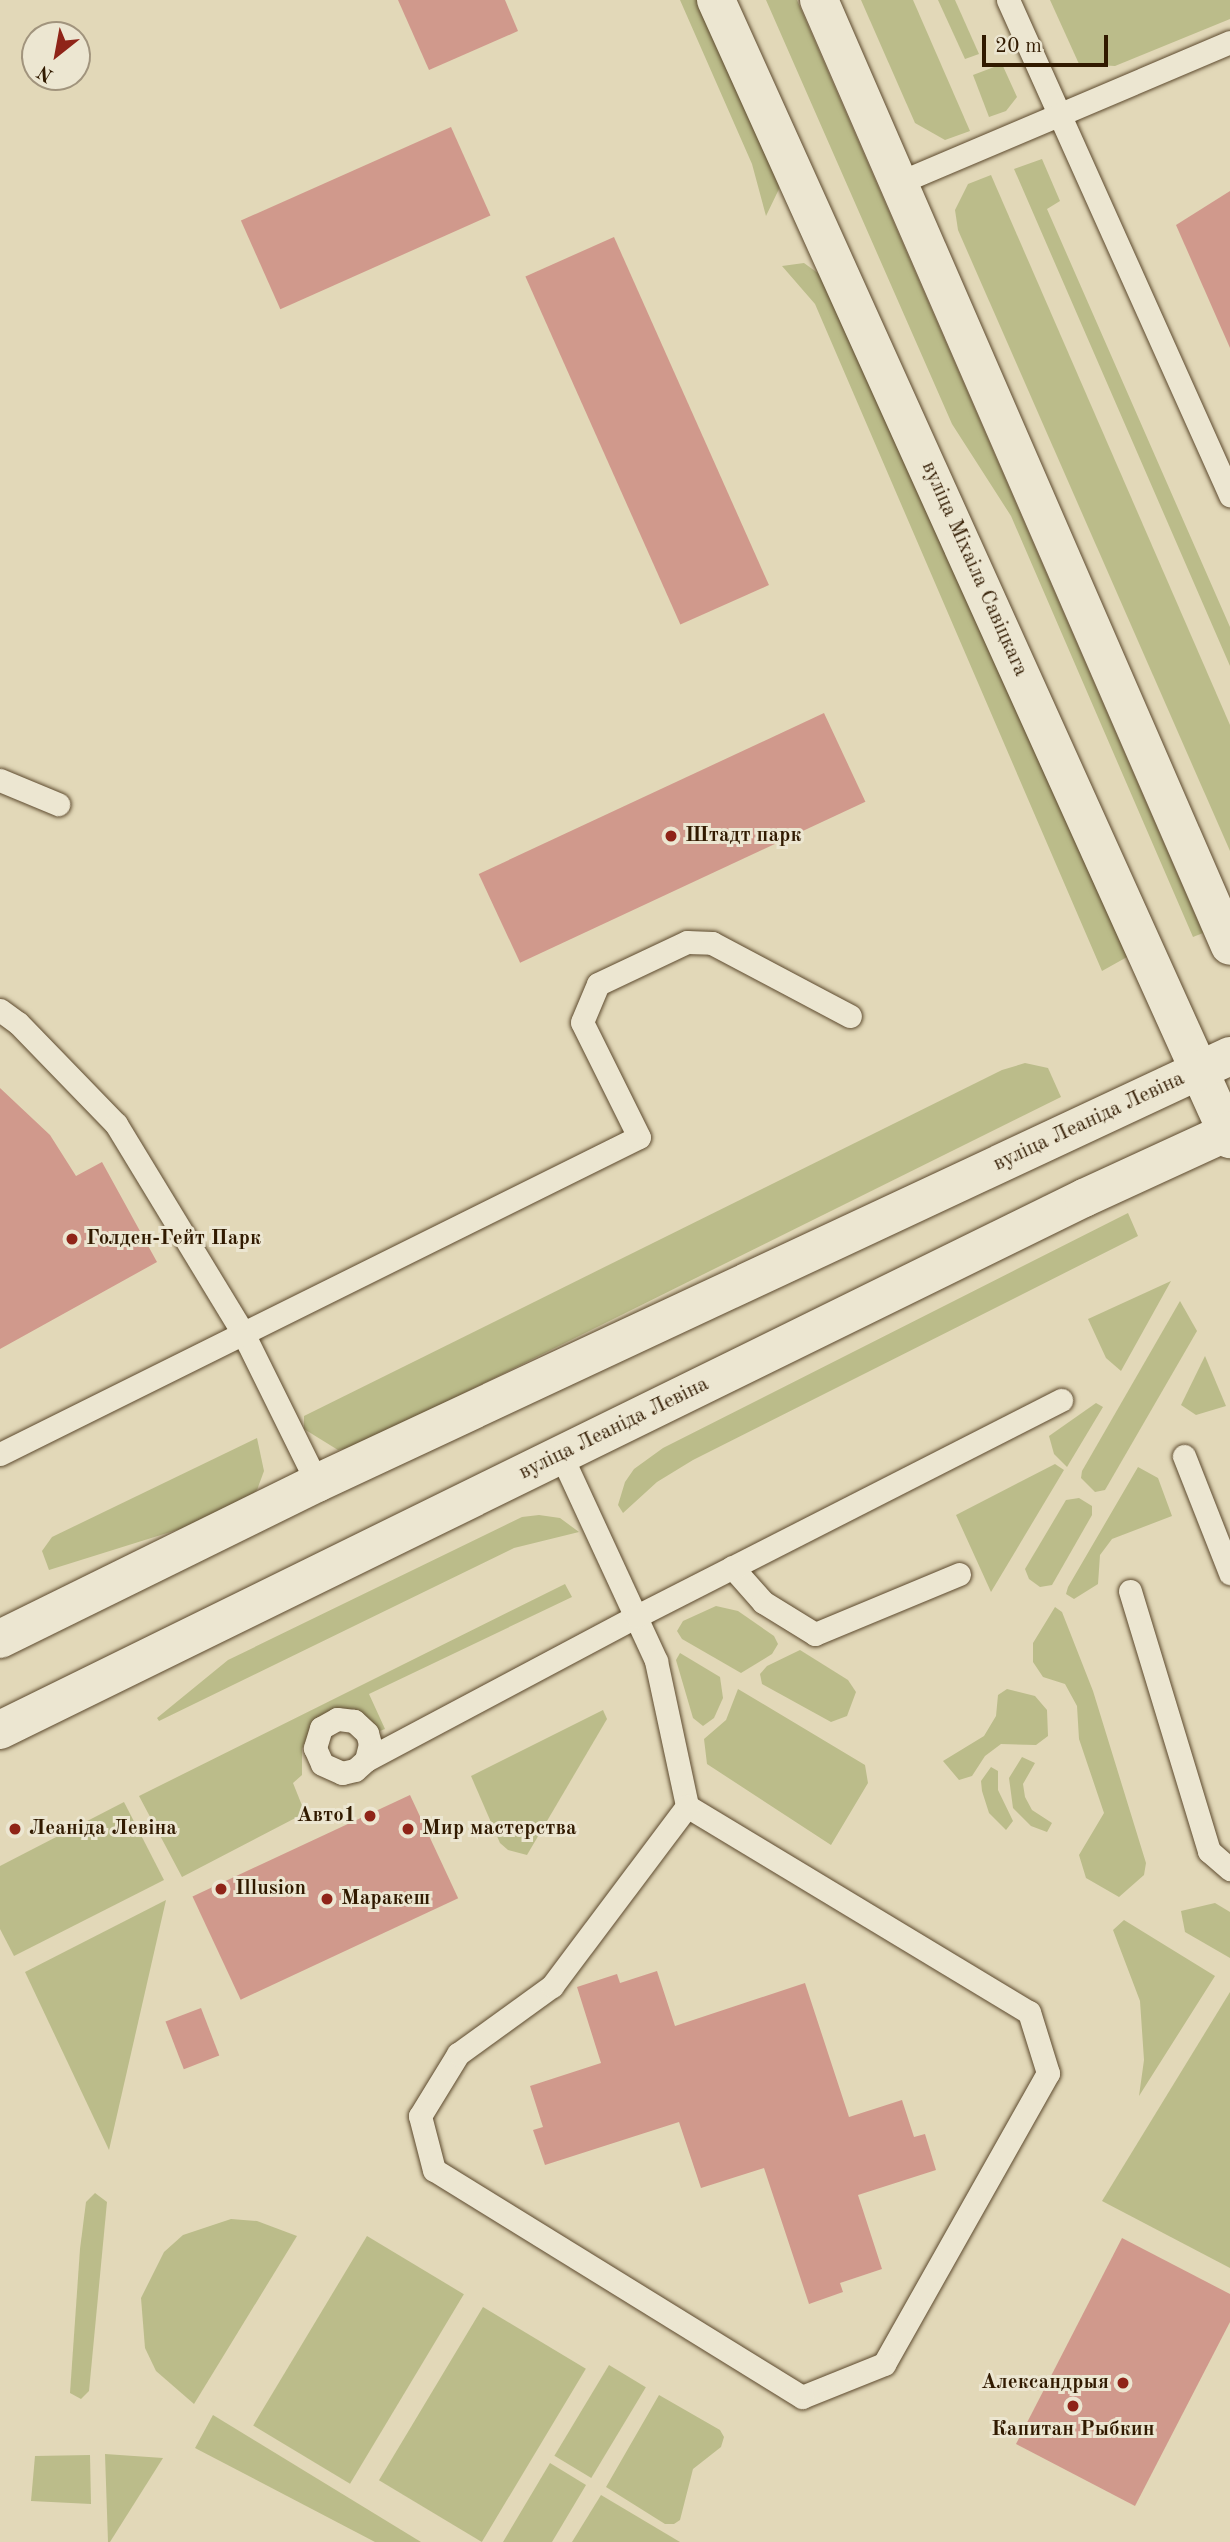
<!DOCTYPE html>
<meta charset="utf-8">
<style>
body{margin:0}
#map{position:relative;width:1230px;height:2542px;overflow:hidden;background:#e2d8b8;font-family:"Old Standard TT",serif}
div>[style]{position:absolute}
.green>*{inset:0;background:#bbbc8a;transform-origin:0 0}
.building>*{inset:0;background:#d0998c;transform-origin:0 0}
.roads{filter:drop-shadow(0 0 2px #5d4a2e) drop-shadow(0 0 2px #5d4a2e)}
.lane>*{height:23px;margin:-11.5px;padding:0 11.5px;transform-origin:11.5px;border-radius:11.5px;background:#ece6d1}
.secondary>*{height:38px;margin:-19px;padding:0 19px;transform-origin:19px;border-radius:19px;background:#ece6d1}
.dots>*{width:19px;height:19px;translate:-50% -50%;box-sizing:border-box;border:4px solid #ece6d1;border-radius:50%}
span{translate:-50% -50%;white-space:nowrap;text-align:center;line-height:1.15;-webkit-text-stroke:6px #ece6d1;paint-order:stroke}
.street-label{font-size:21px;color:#311a00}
.poi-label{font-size:21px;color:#311a00;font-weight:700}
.left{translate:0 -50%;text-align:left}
.right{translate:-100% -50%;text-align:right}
.north{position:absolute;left:21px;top:21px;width:70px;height:70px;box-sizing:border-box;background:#ece6d1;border:2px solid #a1947d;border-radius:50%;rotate:211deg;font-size:19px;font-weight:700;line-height:28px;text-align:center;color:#311a00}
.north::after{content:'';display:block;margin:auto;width:24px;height:32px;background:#8f2418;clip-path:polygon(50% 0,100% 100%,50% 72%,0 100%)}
.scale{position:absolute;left:982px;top:35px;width:126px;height:32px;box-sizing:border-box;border:4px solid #311a00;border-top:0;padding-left:9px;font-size:21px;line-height:24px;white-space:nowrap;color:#311a00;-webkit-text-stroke:5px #ece6d1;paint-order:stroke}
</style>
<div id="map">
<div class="green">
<i style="clip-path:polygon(680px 0,703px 0,778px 169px,779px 189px,766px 216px,752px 164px)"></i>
<i style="clip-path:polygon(766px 0,797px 0,1203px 933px,1193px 937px,1011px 516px,952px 424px)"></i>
<i style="clip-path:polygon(861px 0,913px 0,970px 131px,945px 140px,915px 123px)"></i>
<i style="clip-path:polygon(938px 0,955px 0,979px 54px,965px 59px)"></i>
<i style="clip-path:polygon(1050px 0,1230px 0,1230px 19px,1115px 66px,1079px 64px)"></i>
<i style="clip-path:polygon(1002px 64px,1017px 97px,1006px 111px,989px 117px,973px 75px)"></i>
<i style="clip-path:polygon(1042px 159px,1060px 201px,1047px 209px,1230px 627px,1230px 666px,1014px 169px)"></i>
<i style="clip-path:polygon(991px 175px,1230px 725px,1230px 851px,958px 230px,955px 210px,968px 184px)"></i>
<i style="clip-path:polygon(804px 263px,826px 279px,1127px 957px,1102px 971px,815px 304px,782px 266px)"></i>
<i style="clip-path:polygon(1025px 1063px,1048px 1068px,1061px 1097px,355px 1447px,338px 1450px,304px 1429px,304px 1416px,1002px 1070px)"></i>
<i style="clip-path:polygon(1128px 1213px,1138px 1236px,693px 1460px,657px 1482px,623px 1513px,618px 1505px,625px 1482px,634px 1469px,663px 1448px)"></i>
<i style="clip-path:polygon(1171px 1281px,1121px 1371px,1106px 1358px,1088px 1319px)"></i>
<i style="clip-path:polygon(1180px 1301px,1197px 1331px,1105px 1490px,1095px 1492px,1081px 1478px,1082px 1471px)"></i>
<i style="clip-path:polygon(1205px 1356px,1226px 1406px,1196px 1415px,1181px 1405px)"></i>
<i style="clip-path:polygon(1096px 1403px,1103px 1407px,1067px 1467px,1054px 1454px,1049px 1436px)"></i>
<i style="clip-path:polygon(257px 1438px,264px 1471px,257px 1490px,245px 1501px,212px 1519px,49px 1570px,42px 1551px,52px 1537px)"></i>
<i style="clip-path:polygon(1055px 1464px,1064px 1470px,991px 1592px,956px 1515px)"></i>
<i style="clip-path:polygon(1138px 1467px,1158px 1478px,1172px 1516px,1112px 1539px,1100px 1555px,1098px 1584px,1074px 1599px,1066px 1594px,1068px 1587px)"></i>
<i style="clip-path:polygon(1079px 1498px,1092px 1506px,1092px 1515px,1052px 1585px,1040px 1587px,1029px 1579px,1025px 1569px,1066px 1500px)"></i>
<i style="clip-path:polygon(539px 1515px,560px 1518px,579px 1532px,514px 1548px,159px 1721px,157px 1718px,228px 1660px,522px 1517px)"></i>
<i style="clip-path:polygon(565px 1584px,572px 1597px,369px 1694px,385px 1729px,377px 1732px,311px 1727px,302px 1749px,302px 1775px,293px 1783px,305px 1813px,182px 1877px,139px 1796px)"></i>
<i style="clip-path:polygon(716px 1606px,738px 1611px,774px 1636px,778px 1644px,772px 1654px,741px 1673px,682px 1639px,677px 1631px,683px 1621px)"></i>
<i style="clip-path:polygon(1055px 1607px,1062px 1612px,1093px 1691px,1146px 1863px,1144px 1875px,1119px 1897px,1086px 1878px,1079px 1855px,1104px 1813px,1079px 1739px,1077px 1706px,1065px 1684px,1043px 1677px,1033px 1662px,1033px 1643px)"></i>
<i style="clip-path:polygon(800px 1650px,848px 1680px,856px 1692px,847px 1716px,831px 1722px,762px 1684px,760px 1674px,767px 1666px)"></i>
<i style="clip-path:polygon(680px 1653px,720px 1677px,723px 1698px,714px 1718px,703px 1726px,693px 1718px,676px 1660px)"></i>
<i style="clip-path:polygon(738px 1689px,865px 1765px,868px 1783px,831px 1845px,707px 1764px,704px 1739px,726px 1720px)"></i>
<i style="clip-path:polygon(1007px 1689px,1035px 1696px,1047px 1710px,1048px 1736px,1036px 1745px,1001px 1744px,985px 1756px,972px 1776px,959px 1780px,943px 1761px,984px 1736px,996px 1716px,998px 1695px)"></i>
<i style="clip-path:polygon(603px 1710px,607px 1719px,527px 1855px,508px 1850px,500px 1843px,471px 1776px)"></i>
<i style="clip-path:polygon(1022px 1757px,1035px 1763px,1023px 1784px,1025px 1797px,1032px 1810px,1052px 1823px,1047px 1832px,1031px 1826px,1013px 1808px,1009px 1778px)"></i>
<i style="clip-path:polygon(991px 1767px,998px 1771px,998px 1790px,1013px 1821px,1006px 1830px,989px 1813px,982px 1791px,981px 1781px)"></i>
<i style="clip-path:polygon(124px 1802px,164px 1880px,14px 1956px,0 1929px,0 1866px)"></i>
<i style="clip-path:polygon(166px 1900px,109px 2150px,25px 1972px)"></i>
<i style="clip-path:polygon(1215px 1903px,1230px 1912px,1230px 1958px,1185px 1932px,1181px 1911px)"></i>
<i style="clip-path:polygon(1124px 1920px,1215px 1976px,1139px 2096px,1144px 2060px,1140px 2001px,1113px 1930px)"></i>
<i style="clip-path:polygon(1230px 1992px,1230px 2268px,1102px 2201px)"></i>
<i style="clip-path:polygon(95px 2193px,107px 2202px,89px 2391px,81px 2399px,70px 2393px,80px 2249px,86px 2202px)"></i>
<i style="clip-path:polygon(231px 2219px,257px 2221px,297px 2236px,194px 2404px,156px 2371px,145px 2348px,141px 2298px,164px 2252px,183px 2235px)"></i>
<i style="left:367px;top:2236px;width:113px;height:221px;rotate:31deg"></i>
<i style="left:483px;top:2307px;width:120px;height:202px;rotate:31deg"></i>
<i style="left:609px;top:2365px;width:43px;height:106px;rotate:31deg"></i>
<i style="clip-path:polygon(659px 2395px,720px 2430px,724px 2437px,721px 2447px,693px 2469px,680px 2520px,674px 2524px,665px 2524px,606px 2487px)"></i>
<i style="clip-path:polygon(213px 2415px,421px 2542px,375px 2542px,195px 2448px)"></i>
<i style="clip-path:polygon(105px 2454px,163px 2458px,110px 2542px,108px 2542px)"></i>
<i style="clip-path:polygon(90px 2455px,91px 2504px,31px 2501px,35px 2456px)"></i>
<i style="clip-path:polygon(550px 2463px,586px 2485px,552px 2542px,503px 2542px)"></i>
<i style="clip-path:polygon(601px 2495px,680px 2542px,572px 2542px)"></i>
</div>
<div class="building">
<i style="clip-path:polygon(398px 0,505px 0,518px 31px,429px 70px)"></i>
<i style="left:451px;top:127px;width:97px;height:230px;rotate:66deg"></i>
<i style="clip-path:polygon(1230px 191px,1230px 348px,1176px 225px)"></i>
<i style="left:614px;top:237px;width:381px;height:97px;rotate:66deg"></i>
<i style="left:824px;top:713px;width:98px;height:381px;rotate:65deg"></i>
<i style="clip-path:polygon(0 1088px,50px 1135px,76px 1176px,102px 1162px,157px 1262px,0 1349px)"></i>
<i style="left:410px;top:1795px;width:114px;height:240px;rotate:65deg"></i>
<i style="clip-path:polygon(657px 1971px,675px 2026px,805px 1983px,849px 2117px,902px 2100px,914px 2137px,925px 2134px,936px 2170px,858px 2195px,882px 2269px,840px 2283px,843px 2292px,809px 2304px,764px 2168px,701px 2188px,679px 2122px,545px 2165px,533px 2130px,543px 2127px,530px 2086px,601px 2063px,577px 1987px,617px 1974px,620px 1983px)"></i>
<i style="left:201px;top:2008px;width:51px;height:38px;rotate:69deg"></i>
<i style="clip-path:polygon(1122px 2238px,1230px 2294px,1230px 2322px,1135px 2506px,1016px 2444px)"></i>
</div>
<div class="roads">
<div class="lane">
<i style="left:1008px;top:0;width:543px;rotate:65.84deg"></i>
<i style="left:898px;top:183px;width:361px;rotate:-23deg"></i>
<i style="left:0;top:780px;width:63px;rotate:22.5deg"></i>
<i style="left:0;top:1010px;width:22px;rotate:36deg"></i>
<i style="left:18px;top:1023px;width:141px;rotate:45.9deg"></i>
<i style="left:116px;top:1124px;width:245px;rotate:58.7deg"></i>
<i style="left:243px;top:1333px;width:167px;rotate:63.7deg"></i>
<i style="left:0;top:1454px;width:713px;rotate:-26.39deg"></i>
<i style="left:639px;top:1137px;width:128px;rotate:-116.4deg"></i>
<i style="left:582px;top:1022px;width:41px;rotate:-67.2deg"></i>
<i style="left:598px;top:984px;width:98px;rotate:-25.3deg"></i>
<i style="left:687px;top:942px;width:25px;rotate:2deg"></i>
<i style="left:712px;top:943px;width:156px;rotate:27.9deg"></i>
<i style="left:561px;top:1455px;width:227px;rotate:65.2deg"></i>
<i style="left:656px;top:1661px;width:148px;rotate:77.9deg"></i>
<i style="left:687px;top:1806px;width:399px;rotate:31.1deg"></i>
<i style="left:1029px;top:2012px;width:64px;rotate:72.7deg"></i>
<i style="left:1048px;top:2073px;width:334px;rotate:119.4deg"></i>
<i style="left:884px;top:2364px;width:88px;rotate:158.1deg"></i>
<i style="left:802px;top:2397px;width:432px;rotate:-148.3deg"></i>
<i style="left:434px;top:2170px;width:56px;rotate:-104.5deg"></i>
<i style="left:420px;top:2116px;width:73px;rotate:-58.5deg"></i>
<i style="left:458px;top:2054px;width:116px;rotate:-35.9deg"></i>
<i style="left:552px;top:1986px;width:225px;rotate:-53.1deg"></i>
<i style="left:1184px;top:1456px;width:126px;rotate:68.5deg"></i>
<i style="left:732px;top:1567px;width:47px;rotate:48.5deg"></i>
<i style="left:763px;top:1602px;width:61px;rotate:31.6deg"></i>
<i style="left:815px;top:1634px;width:156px;rotate:-22.6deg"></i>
<i style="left:1130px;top:1591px;width:272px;rotate:73.1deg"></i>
<i style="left:1209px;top:1851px;width:28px;rotate:41deg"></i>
<i style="left:366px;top:1760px;width:16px;rotate:-76deg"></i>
<i style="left:370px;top:1744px;width:11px;rotate:-105deg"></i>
<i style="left:367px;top:1733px;width:18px;rotate:-137deg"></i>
<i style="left:354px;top:1721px;width:17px;rotate:-173deg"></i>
<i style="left:337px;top:1719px;width:18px;rotate:151deg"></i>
<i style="left:321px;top:1728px;width:21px;rotate:107deg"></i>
<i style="left:315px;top:1748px;width:17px;rotate:66deg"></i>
<i style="left:322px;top:1764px;width:22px;rotate:24deg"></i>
<i style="left:342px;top:1773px;width:13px;rotate:-13deg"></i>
<i style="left:355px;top:1770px;width:15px;rotate:-42deg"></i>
<i style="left:366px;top:1760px;width:307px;rotate:-28deg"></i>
<i style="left:637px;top:1616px;width:476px;rotate:-27deg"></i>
</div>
<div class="secondary">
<i style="left:716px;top:0;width:1250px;rotate:65.71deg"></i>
<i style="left:819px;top:0;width:1031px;rotate:66.52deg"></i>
<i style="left:0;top:1639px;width:353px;rotate:-26.2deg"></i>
<i style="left:317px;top:1483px;width:1008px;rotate:-25.06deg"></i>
<i style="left:0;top:1730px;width:1208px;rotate:-26.14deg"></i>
<i style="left:1084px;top:1198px;width:161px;rotate:-24.7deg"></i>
</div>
</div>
<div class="dots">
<i style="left:671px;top:836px;background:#8f2418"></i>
<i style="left:72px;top:1239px;background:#8f2418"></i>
<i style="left:370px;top:1816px;background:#8f2418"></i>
<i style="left:15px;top:1829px;background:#8f2418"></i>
<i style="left:408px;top:1829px;background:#8f2418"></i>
<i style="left:221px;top:1889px;background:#8f2418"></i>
<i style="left:327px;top:1899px;background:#8f2418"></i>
<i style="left:1123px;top:2383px;background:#8f2418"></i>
<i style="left:1073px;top:2406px;background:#8f2418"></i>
</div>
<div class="street-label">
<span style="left:974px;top:569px;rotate:66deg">вуліца Міхаіла Савіцкага</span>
<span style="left:1089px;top:1122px;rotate:-25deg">вуліца Леаніда Левіна</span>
<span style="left:614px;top:1429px;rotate:-26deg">вуліца Леаніда Левіна</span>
</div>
<div class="poi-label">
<span class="left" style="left:685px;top:836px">Штадт парк</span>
<span class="left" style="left:86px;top:1239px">Голден-Гейт Парк</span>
<span class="right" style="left:356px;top:1816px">Авто1</span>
<span class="left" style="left:29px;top:1829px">Леаніда Левіна</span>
<span class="left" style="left:422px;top:1829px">Мир мастерства</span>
<span class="left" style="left:235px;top:1889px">Illusion</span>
<span class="left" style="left:341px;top:1899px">Маракеш</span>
<span class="right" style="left:1109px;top:2383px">Александрыя</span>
<span style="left:1073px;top:2430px">Капитан Рыбкин</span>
</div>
<div class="north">N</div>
<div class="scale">20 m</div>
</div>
